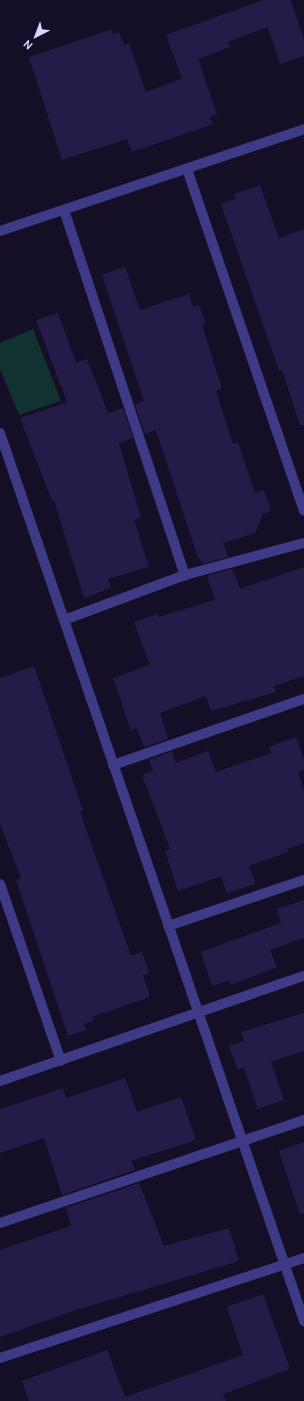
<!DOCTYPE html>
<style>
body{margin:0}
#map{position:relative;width:304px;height:1401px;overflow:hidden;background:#140f27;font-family:Cabin,sans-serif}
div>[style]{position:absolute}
.green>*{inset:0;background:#123131}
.building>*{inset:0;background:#251b48}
.minor>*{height:10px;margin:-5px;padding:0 5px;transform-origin:5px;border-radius:5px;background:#3f3a86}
.tertiary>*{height:10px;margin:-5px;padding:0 5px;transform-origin:5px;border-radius:5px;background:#3f3a86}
span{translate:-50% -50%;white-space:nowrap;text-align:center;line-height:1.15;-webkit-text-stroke:3px #140f27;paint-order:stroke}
.north{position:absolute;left:16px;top:16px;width:40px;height:40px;-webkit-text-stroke:3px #140f27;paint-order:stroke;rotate:222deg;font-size:11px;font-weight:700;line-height:16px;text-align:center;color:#dbd6ff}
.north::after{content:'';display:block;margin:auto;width:14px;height:18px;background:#dbd6ff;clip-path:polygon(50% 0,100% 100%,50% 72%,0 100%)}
</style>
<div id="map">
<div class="green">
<i style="clip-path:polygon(33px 329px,61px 401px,19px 415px,0 369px,0 343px)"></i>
</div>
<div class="building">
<i style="clip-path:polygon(263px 0,291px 0,304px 40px,304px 56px,280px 64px,268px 27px,228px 42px,230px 47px,198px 59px,217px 114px,210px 117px,213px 124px,132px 152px,127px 139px,62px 160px,29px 57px,112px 29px,113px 34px,119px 32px,124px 45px,129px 43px,146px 92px,182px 79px,166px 35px)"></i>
<i style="clip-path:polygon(260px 185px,279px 238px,304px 229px,304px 425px,300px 425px,282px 370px,279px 371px,221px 204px,235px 199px,234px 194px)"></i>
<i style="clip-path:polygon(125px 267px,140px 310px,189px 294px,193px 307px,199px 305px,206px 324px,202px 325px,222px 389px,216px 391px,233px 444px,238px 442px,255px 493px,264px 490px,271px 511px,263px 514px,255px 533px,223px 543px,228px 557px,202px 564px,200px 558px,198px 558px,156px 430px,145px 434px,135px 404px,144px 401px,102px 275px)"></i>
<i style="clip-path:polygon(58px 313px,76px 363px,87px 359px,108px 413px,123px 408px,133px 438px,119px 443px,141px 518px,134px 520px,149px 567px,108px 579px,111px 588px,84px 598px,54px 500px,52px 501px,20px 418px,67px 402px,36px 320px)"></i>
<i style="clip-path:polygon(304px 567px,304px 676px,274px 686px,276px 692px,211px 711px,206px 696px,160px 713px,168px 739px,144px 747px,137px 728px,131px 730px,113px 678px,150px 665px,134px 622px,158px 614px,159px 617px,215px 600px,207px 576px,232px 569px,240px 589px)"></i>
<i style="clip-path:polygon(34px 666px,83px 811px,80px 812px,131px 956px,142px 952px,149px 973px,143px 975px,150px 997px,92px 1017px,94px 1021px,84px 1024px,86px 1030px,68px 1036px,16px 880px,21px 878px,0 824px,0 678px)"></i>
<i style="clip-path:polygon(296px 737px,304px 760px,304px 770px,298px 772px,304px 791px,304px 843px,287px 849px,288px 852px,249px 866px,256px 884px,227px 893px,221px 876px,178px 891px,165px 851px,170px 849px,142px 775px,153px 771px,149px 760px,172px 751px,176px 763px,208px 751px,216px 772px,271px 753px,269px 747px)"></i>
<i style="clip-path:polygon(304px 900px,304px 938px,270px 950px,277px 967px,231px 985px,229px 980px,212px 986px,201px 952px,281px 923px,277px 909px)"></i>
<i style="clip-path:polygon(304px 1013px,304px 1051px,271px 1062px,284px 1100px,258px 1109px,244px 1068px,238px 1070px,229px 1046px,244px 1041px,241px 1032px)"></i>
<i style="clip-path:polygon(125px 1078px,137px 1112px,181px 1097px,196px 1140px,131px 1161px,135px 1170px,62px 1195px,44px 1138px,0 1153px,0 1109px,63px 1088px,66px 1098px)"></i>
<i style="clip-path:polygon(304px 1142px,304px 1213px,300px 1214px,279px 1151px)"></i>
<i style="clip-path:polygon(139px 1183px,164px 1246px,229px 1228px,239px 1261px,73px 1311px,0 1337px,0 1250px,71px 1226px,66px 1208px)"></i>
<i style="clip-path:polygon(263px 1294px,290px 1369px,223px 1394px,226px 1401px,29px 1401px,22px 1381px,107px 1350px,125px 1397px,243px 1355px,227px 1307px)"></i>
</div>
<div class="minor">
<i style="left:187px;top:169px;width:361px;rotate:71.1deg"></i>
<i style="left:64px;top:210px;width:385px;rotate:71.7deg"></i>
<i style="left:0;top:433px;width:939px;rotate:71.1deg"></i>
<i style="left:64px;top:620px;width:129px;rotate:-20.4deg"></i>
<i style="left:185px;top:575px;width:123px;rotate:-15.1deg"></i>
<i style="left:113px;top:765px;width:202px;rotate:-19.1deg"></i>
<i style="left:0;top:884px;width:187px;rotate:71deg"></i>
<i style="left:168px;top:926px;width:144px;rotate:-18.7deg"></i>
<i style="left:0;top:1081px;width:322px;rotate:-19.1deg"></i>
<i style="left:0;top:1223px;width:321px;rotate:-18.7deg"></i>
<i style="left:0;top:1358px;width:320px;rotate:-18.2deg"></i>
</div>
<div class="tertiary">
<i style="left:0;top:231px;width:321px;rotate:-18.5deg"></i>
</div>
<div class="north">N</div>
</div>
